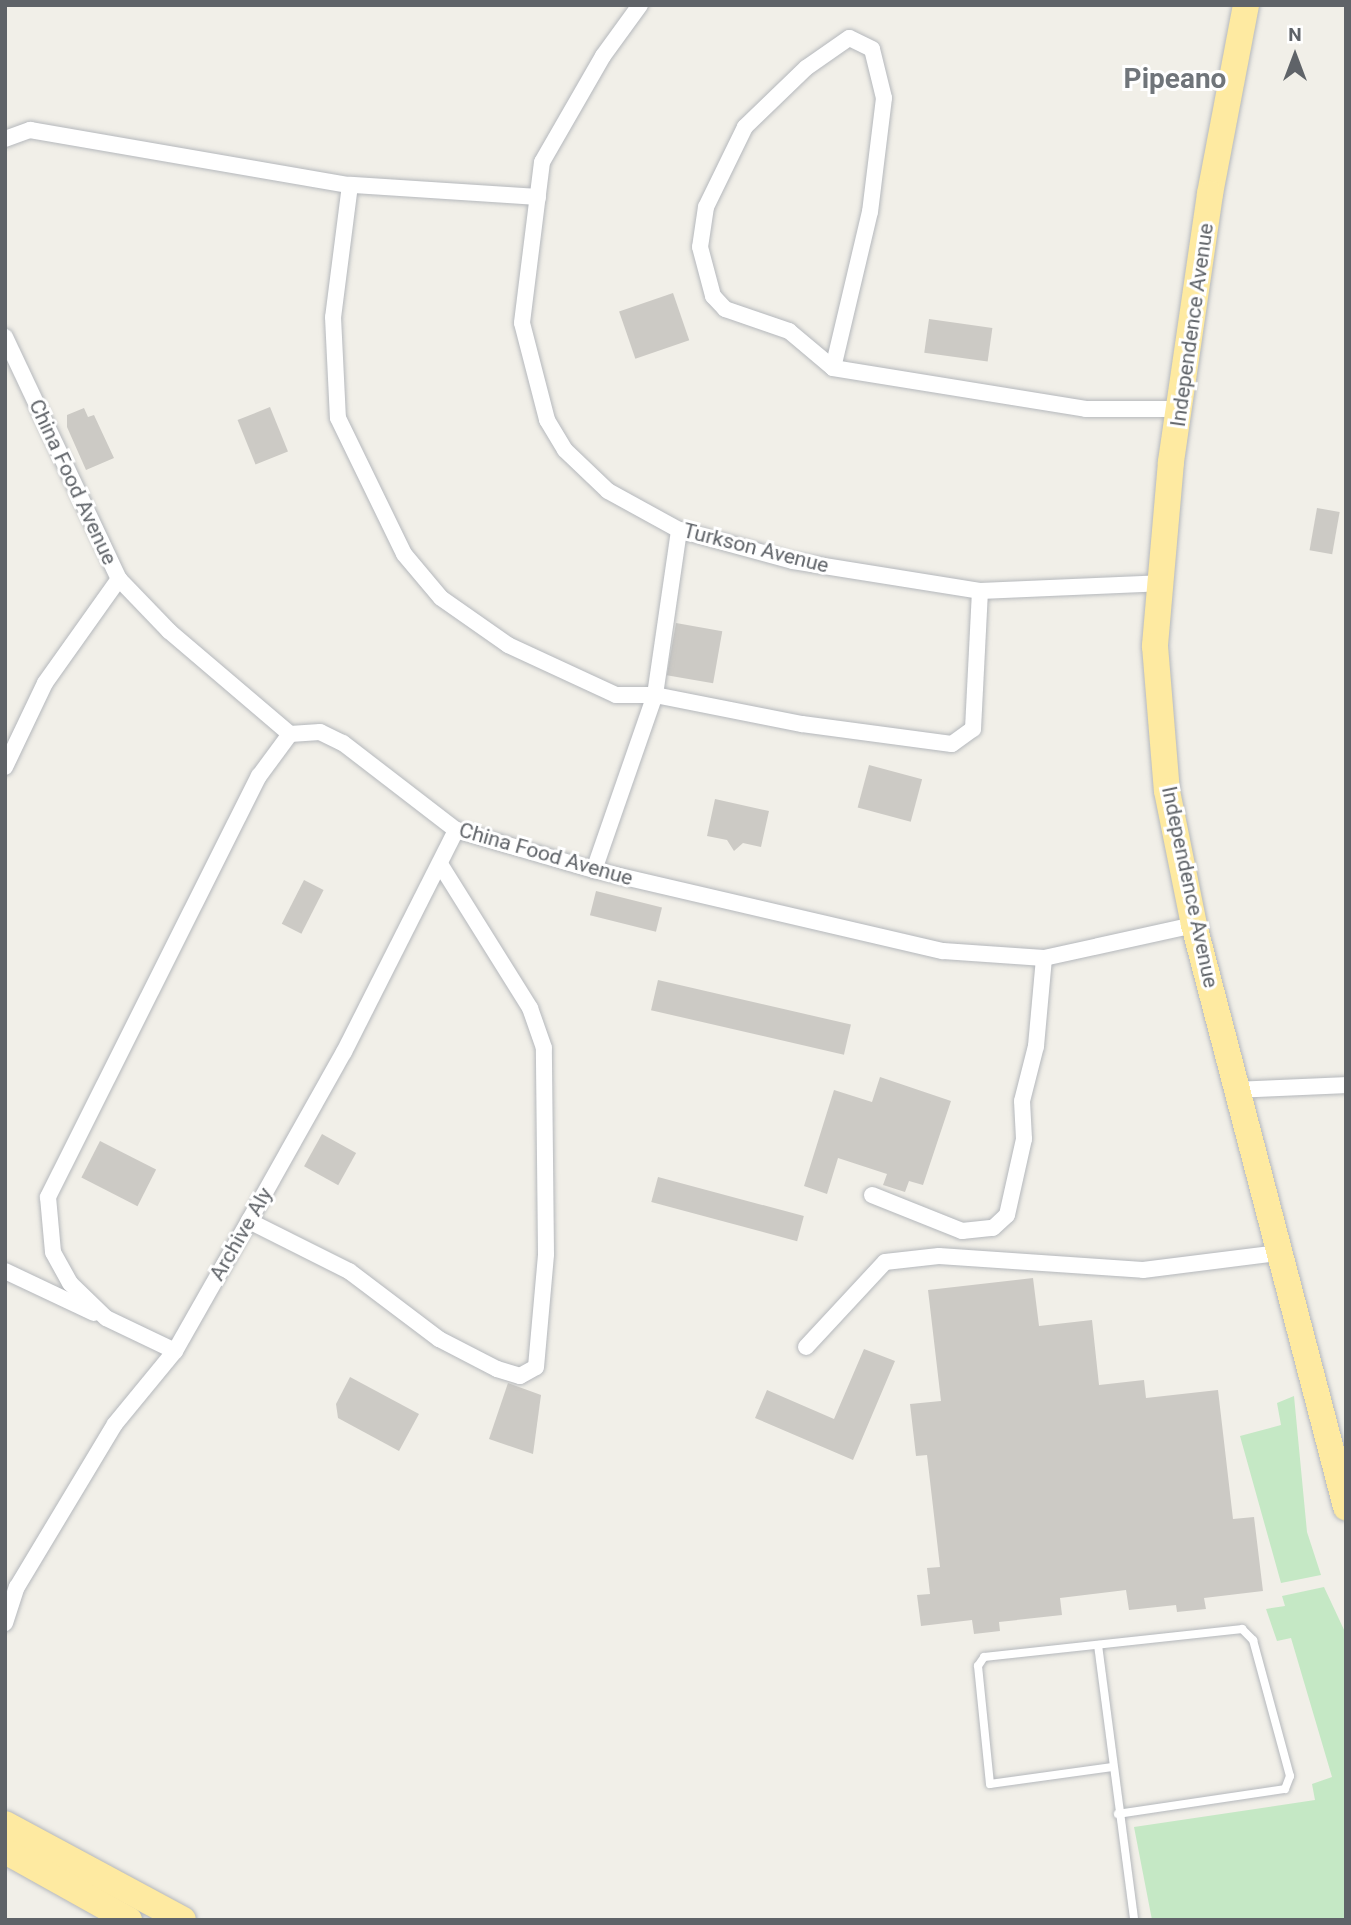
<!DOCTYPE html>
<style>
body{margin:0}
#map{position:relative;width:1351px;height:1925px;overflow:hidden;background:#f1efe8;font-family:Roboto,sans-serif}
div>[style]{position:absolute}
.green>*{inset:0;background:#c5e8c5}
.building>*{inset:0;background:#cccac5;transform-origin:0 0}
.roads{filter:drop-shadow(0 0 2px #b5b8bc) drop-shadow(0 0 2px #b5b8bc)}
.service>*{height:8px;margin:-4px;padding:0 4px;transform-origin:4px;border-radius:4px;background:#fff}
.minor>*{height:16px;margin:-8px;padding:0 8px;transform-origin:8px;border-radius:8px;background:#fff}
.trunk>*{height:26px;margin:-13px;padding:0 13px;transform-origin:13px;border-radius:13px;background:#feeaa1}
span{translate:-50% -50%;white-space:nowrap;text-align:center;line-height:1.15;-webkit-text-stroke:6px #fff;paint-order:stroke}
.street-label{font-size:21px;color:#5f6368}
.district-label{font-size:28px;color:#70757a;font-weight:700}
.frame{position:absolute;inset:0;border:7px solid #5f6368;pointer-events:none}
.north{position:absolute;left:1260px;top:21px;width:70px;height:70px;-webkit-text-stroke:5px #fff;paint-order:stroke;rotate:0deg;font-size:19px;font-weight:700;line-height:28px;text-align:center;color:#5f6368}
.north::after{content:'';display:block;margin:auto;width:24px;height:32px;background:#5f6368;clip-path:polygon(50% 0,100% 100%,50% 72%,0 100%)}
</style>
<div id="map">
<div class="green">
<i style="clip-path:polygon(1294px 1396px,1307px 1532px,1321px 1575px,1281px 1583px,1240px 1436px,1281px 1425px,1277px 1403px)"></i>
<i style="clip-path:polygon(1324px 1587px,1346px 1634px,1346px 1920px,1152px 1920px,1134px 1827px,1315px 1800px,1312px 1784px,1332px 1777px,1291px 1638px,1277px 1641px,1266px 1609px,1285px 1606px,1282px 1596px)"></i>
</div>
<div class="building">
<i style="left:673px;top:293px;width:50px;height:57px;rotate:71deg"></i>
<i style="left:929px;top:319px;width:64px;height:34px;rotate:8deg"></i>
<i style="left:270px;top:407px;width:48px;height:35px;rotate:68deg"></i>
<i style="clip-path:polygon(84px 408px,88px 417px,94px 415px,114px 458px,86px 470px,67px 427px,67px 415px)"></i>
<i style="left:1317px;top:508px;width:23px;height:43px;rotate:10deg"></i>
<i style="left:676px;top:623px;width:47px;height:53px;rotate:10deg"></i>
<i style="left:869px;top:765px;width:55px;height:44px;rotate:15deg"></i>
<i style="clip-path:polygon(715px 799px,769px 811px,761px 847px,743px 843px,734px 851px,727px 840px,707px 836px)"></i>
<i style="left:304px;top:880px;width:22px;height:49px;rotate:27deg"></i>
<i style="left:596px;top:891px;width:68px;height:25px;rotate:14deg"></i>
<i style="left:658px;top:980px;width:198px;height:31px;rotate:13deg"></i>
<i style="clip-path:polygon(880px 1077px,951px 1101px,923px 1185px,909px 1181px,905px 1192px,883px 1185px,887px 1174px,838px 1158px,827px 1194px,804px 1186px,834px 1090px,872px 1102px)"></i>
<i style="left:322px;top:1134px;width:39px;height:37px;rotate:29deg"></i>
<i style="left:100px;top:1141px;width:63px;height:41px;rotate:27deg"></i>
<i style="left:658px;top:1177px;width:151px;height:26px;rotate:15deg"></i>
<i style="clip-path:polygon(1033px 1278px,1039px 1326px,1092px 1320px,1099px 1385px,1144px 1380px,1146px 1398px,1218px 1390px,1233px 1519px,1254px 1517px,1263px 1591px,1204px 1598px,1206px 1609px,1177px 1612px,1176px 1605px,1129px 1610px,1126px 1590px,1060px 1598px,1062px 1615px,999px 1622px,1000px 1631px,974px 1634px,972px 1620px,921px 1626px,917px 1595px,930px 1594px,927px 1568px,940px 1567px,927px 1455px,916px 1456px,910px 1404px,941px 1401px,928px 1290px)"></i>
<i style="clip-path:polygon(864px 1349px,895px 1361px,853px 1460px,755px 1418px,767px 1390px,834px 1419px)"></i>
<i style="clip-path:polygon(350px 1377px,419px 1414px,399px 1451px,338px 1418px,336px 1404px)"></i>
<i style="clip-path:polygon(508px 1383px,541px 1395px,533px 1454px,489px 1439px)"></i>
</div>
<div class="roads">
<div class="service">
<i style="left:1098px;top:1645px;width:277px;rotate:82.5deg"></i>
<i style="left:1112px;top:1767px;width:123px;rotate:172.1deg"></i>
<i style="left:990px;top:1784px;width:119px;rotate:-95.8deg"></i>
<i style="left:978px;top:1666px;width:11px;rotate:-56deg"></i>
<i style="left:984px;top:1657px;width:260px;rotate:-6.2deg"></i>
<i style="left:1242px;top:1629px;width:16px;rotate:45deg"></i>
<i style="left:1253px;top:1640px;width:141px;rotate:74.8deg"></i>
<i style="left:1290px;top:1776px;width:14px;rotate:111deg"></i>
<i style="left:1285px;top:1789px;width:169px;rotate:171.5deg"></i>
</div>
<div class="minor">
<i style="left:640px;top:5px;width:63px;rotate:126deg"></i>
<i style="left:603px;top:56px;width:122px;rotate:119.9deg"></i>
<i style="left:542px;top:162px;width:162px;rotate:97.1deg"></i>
<i style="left:522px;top:323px;width:100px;rotate:75.5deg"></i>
<i style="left:547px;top:420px;width:35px;rotate:59deg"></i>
<i style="left:565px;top:450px;width:59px;rotate:43.6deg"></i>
<i style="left:608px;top:491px;width:81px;rotate:28.8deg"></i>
<i style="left:679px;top:530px;width:118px;rotate:15.2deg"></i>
<i style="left:793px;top:561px;width:189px;rotate:9.1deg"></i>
<i style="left:980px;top:591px;width:180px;rotate:-2.5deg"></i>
<i style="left:5px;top:139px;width:27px;rotate:-20deg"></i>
<i style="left:30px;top:130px;width:325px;rotate:9.8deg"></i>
<i style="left:538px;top:197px;width:188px;rotate:-176.3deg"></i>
<i style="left:350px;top:185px;width:133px;rotate:97.3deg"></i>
<i style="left:333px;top:317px;width:101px;rotate:87.2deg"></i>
<i style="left:338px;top:418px;width:151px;rotate:64.1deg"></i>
<i style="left:404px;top:554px;width:57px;rotate:49.9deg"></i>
<i style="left:441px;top:598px;width:82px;rotate:35deg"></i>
<i style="left:508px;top:645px;width:119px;rotate:24.8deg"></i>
<i style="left:616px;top:695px;width:39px"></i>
<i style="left:655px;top:695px;width:150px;rotate:11.2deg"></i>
<i style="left:802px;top:724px;width:151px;rotate:7.6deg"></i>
<i style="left:952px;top:744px;width:26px;rotate:-36deg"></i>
<i style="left:973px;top:729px;width:138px;rotate:-87.1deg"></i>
<i style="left:5px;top:337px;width:268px;rotate:64.8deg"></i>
<i style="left:119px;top:579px;width:72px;rotate:46.1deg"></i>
<i style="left:169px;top:631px;width:159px;rotate:40.4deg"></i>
<i style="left:290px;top:734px;width:30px;rotate:-4deg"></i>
<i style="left:320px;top:732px;width:25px;rotate:26deg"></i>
<i style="left:343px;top:743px;width:143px;rotate:37.6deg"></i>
<i style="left:456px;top:830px;width:144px;rotate:16.2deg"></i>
<i style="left:594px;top:870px;width:358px;rotate:13.1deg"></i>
<i style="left:943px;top:951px;width:101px;rotate:4deg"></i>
<i style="left:1044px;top:958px;width:154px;rotate:-12.4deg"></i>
<i style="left:833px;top:368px;width:160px;rotate:-76.7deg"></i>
<i style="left:870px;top:212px;width:115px;rotate:-83deg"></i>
<i style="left:884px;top:98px;width:50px;rotate:-103.8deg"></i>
<i style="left:872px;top:49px;width:25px;rotate:-154deg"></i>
<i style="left:849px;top:38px;width:52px;rotate:145.1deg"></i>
<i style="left:806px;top:68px;width:85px;rotate:136deg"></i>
<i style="left:745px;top:127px;width:89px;rotate:116deg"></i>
<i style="left:706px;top:207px;width:40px;rotate:98.5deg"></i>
<i style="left:700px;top:247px;width:51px;rotate:75.1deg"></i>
<i style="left:713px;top:296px;width:18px;rotate:47deg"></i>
<i style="left:725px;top:309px;width:68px;rotate:19deg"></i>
<i style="left:789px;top:331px;width:57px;rotate:40.1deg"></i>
<i style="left:833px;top:368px;width:256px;rotate:9.2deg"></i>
<i style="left:1086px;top:409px;width:95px"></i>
<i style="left:5px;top:767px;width:93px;rotate:-64.5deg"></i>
<i style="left:45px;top:683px;width:128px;rotate:-54.6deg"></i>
<i style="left:594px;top:870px;width:185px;rotate:-70.8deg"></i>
<i style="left:655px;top:695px;width:167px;rotate:-81.7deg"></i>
<i style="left:1236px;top:1090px;width:110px;rotate:-2.6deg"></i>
<i style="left:872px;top:1195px;width:97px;rotate:21.8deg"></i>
<i style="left:962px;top:1231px;width:31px;rotate:-6deg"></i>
<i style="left:993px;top:1228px;width:19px;rotate:-43deg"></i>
<i style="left:1007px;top:1215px;width:78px;rotate:-77.4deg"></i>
<i style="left:1024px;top:1139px;width:38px;rotate:-93deg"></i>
<i style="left:1022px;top:1101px;width:57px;rotate:-75.7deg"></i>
<i style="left:1036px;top:1046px;width:88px;rotate:-84.8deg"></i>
<i style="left:249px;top:1221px;width:112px;rotate:26.6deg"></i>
<i style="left:349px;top:1271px;width:113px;rotate:37.1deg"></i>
<i style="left:439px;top:1339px;width:65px;rotate:27.3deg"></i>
<i style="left:497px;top:1369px;width:24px;rotate:17deg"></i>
<i style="left:520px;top:1376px;width:18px;rotate:-29deg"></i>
<i style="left:536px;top:1367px;width:113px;rotate:-84.9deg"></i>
<i style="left:546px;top:1254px;width:206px;rotate:-90.6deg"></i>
<i style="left:544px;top:1048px;width:42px;rotate:-109.3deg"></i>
<i style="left:530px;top:1008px;width:166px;rotate:-122deg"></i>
<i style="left:5px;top:1271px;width:98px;rotate:25.3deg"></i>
<i style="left:806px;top:1347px;width:116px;rotate:-47.1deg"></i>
<i style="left:885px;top:1262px;width:54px;rotate:-6.3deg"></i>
<i style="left:939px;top:1256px;width:204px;rotate:3.9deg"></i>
<i style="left:1143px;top:1270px;width:135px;rotate:-7.2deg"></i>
<i style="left:175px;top:1351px;width:76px;rotate:-154.4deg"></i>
<i style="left:106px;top:1318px;width:50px;rotate:-135.8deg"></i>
<i style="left:70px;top:1283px;width:35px;rotate:-119deg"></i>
<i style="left:53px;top:1252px;width:55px;rotate:-95.2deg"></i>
<i style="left:48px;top:1197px;width:471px;rotate:-63.4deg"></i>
<i style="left:259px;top:776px;width:52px;rotate:-53.6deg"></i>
<i style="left:5px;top:1623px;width:38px;rotate:-72deg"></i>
<i style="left:17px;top:1587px;width:190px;rotate:-59deg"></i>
<i style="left:115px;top:1424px;width:94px;rotate:-50.6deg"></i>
<i style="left:175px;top:1351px;width:150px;rotate:-60.4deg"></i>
<i style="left:249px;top:1221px;width:194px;rotate:-60.7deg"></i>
<i style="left:344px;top:1052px;width:249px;rotate:-63.2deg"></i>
</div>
<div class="trunk">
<i style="left:1246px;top:5px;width:192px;rotate:100.8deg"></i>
<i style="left:1210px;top:194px;width:271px;rotate:98.3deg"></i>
<i style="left:1171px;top:462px;width:185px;rotate:95deg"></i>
<i style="left:1155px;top:646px;width:145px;rotate:85.3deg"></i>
<i style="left:1167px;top:791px;width:137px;rotate:78.6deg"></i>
<i style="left:1194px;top:925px;width:602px;rotate:75.36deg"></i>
<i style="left:5px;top:1824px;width:202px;rotate:28.3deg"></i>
<i style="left:5px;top:1851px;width:142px;rotate:29.1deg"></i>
</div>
</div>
<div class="street-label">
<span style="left:1192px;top:325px;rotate:-82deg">Independence Avenue</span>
<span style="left:73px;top:482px;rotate:65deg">China Food Avenue</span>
<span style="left:756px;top:548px;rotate:14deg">Turkson Avenue</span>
<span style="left:546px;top:854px;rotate:16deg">China Food Avenue</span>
<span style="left:1190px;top:887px;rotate:78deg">Independence Avenue</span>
<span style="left:241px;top:1234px;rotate:-60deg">Archive Aly</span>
</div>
<div class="district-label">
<span style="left:1175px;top:79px">Pipeano</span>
</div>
<div class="frame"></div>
<div class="north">N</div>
</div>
